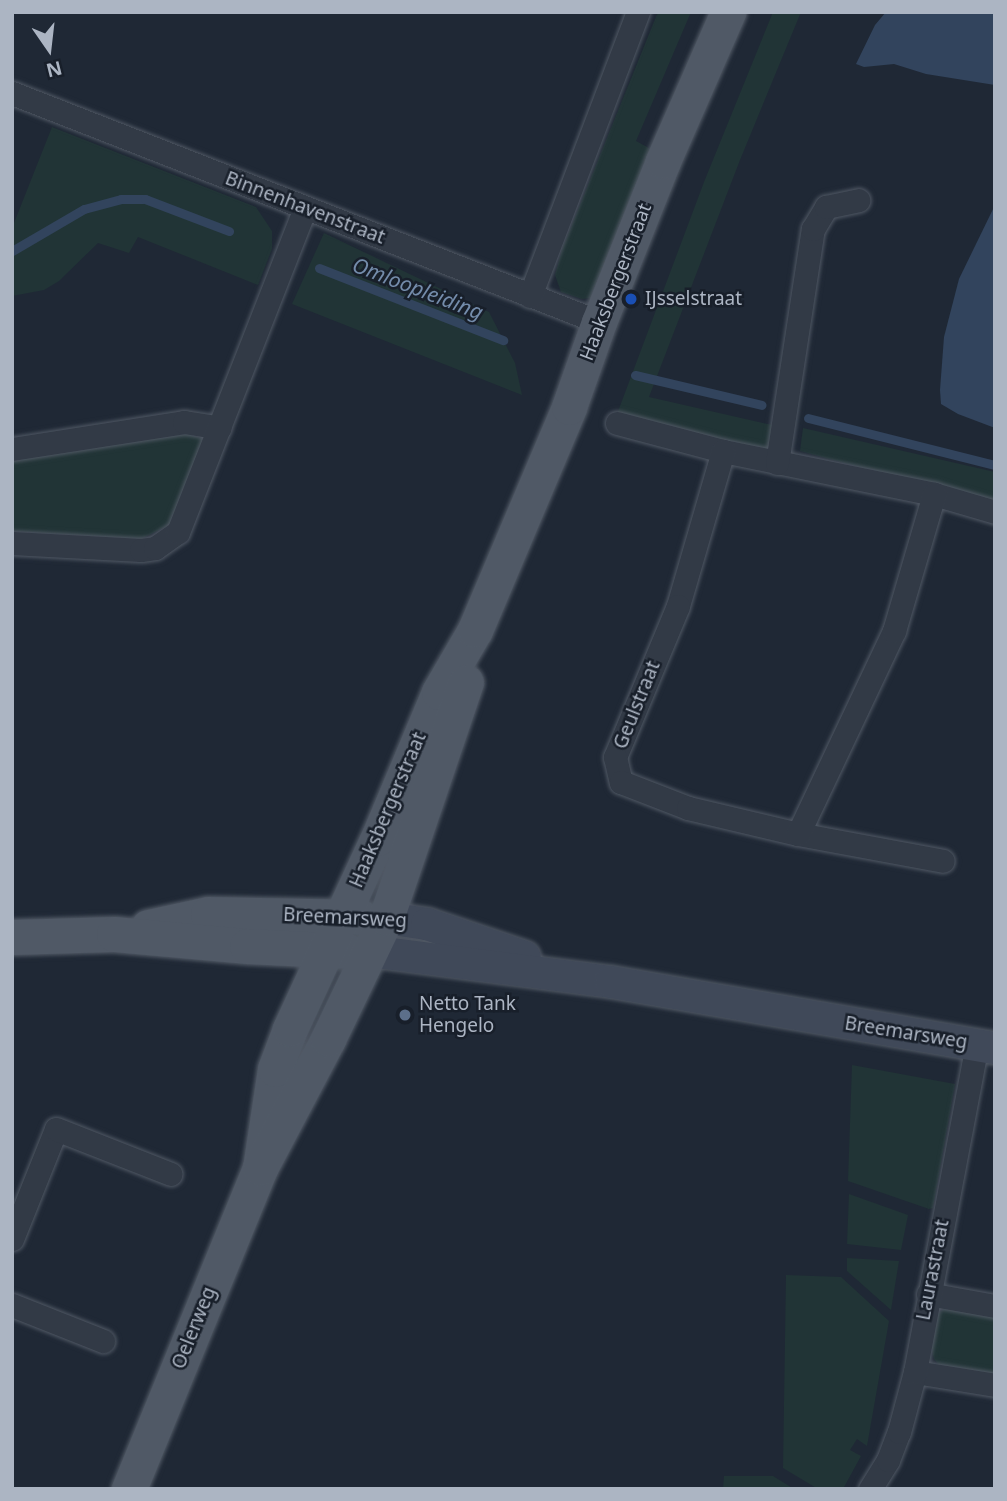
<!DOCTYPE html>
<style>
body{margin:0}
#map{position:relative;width:1007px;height:1501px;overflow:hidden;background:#1f2835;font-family:"Noto Sans",sans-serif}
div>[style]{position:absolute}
.green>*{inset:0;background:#213436}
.water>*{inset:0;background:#32445d}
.stream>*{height:9px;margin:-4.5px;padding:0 4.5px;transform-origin:4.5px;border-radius:4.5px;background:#32445d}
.roads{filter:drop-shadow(0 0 2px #505864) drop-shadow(0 0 2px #505864)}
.street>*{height:23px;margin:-11.5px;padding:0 11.5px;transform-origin:11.5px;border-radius:11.5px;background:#323a46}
.secondary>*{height:32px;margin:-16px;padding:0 16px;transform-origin:16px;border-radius:16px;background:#404959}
.primary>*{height:35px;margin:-17.5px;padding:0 17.5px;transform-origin:17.5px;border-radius:17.5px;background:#505966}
.dots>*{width:19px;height:19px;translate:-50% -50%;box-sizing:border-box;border:4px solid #181f2a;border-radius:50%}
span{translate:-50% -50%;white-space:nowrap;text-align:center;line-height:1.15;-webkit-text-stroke:5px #181f2a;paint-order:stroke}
.street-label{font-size:19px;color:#acb5c3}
.poi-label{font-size:19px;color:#acb5c3}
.left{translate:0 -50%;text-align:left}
.water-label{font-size:21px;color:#748cab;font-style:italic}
.frame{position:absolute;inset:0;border:14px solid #acb5c3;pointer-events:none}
.north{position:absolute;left:14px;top:14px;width:70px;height:70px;-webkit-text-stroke:5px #181f2a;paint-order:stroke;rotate:166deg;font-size:19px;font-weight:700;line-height:28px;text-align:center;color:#acb5c3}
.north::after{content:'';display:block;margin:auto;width:24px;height:32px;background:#acb5c3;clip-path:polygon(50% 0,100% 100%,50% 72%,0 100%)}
</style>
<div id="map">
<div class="green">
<i style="clip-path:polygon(658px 12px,691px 12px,636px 141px,658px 153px,597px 297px,582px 299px,561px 292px,555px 275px,562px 249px)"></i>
<i style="clip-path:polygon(773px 12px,801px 12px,740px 160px,649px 397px,781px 427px,775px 460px,614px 422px,704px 182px)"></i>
<i style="clip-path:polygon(52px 127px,256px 207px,272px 231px,272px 249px,258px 285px,138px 237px,129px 253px,98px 243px,59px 281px,44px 290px,12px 296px,12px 228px)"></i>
<i style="clip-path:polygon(324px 233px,489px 312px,515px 363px,522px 395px,292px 304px)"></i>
<i style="clip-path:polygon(803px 428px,995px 472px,995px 504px,800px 451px)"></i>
<i style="clip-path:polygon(180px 431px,203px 439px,171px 524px,141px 539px,12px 531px,12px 459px)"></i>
<i style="clip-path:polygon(852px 1065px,955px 1084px,933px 1208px,929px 1209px,848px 1181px)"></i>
<i style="clip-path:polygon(849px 1194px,908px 1215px,901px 1250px,847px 1244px)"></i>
<i style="clip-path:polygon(847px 1258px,899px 1261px,891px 1310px,847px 1271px)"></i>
<i style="clip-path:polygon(786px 1275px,841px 1277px,889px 1321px,867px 1446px,857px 1439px,850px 1450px,861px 1456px,843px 1489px,818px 1489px,783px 1468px)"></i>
<i style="clip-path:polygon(947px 1308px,995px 1313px,995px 1376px,939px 1365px,934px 1359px,931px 1347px,935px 1322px,939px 1312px)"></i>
<i style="clip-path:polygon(724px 1476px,773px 1476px,794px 1489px,723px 1489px)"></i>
</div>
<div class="water">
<i style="clip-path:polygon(886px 12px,995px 12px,995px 85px,926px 74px,894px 64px,864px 67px,856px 64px,875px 25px)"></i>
<i style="clip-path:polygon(995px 205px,995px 428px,958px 414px,941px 404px,940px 390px,944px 337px,959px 279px)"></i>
</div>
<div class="stream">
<i style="left:12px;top:251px;width:83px;rotate:-30.3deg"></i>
<i style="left:84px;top:209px;width:38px;rotate:-15deg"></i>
<i style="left:121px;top:199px;width:24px"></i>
<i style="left:145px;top:199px;width:90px;rotate:20.9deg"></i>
<i style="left:319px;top:268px;width:198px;rotate:21.4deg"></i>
<i style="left:635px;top:375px;width:130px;rotate:13.3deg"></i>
<i style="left:808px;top:418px;width:193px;rotate:14.1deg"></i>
</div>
<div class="roads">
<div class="street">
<i style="left:12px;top:93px;width:630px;rotate:21.31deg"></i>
<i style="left:530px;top:296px;width:304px;rotate:-69.2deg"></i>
<i style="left:617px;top:423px;width:110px;rotate:14.8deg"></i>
<i style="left:723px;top:451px;width:215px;rotate:11.5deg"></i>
<i style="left:934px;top:494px;width:64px;rotate:16.4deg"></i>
<i style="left:12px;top:449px;width:174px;rotate:-8.9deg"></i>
<i style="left:184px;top:422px;width:36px;rotate:9deg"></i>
<i style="left:723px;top:451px;width:161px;rotate:106.2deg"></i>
<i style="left:678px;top:606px;width:164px;rotate:112.6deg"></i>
<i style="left:615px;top:757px;width:26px;rotate:77deg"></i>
<i style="left:621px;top:782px;width:72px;rotate:21.2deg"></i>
<i style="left:688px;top:808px;width:113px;rotate:13.3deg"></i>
<i style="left:798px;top:834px;width:147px;rotate:10.5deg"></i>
<i style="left:777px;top:463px;width:237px;rotate:-81.3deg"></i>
<i style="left:813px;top:229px;width:26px;rotate:-59deg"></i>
<i style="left:826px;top:207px;width:33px;rotate:-12deg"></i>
<i style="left:12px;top:543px;width:129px;rotate:3.1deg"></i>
<i style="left:141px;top:550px;width:14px;rotate:-8deg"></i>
<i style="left:155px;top:548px;width:28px;rotate:-35deg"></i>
<i style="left:178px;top:532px;width:348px;rotate:-68.6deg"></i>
<i style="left:798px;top:834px;width:225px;rotate:-64.7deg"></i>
<i style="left:894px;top:631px;width:143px;rotate:-73.7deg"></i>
<i style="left:12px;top:1239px;width:118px;rotate:-68.2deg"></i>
<i style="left:56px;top:1129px;width:123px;rotate:21.4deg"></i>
<i style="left:928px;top:1294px;width:68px;rotate:10.2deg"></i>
<i style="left:12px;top:1305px;width:98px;rotate:21.6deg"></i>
<i style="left:915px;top:1372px;width:81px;rotate:9.2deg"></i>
<i style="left:870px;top:1489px;width:34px;rotate:-58deg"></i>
<i style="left:888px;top:1460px;width:30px;rotate:-69deg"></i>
<i style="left:899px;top:1432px;width:62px;rotate:-75.1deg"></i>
<i style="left:915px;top:1372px;width:334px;rotate:-79.3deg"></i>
</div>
<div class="secondary">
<i style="left:386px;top:918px;width:41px;rotate:8.3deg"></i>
<i style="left:427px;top:924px;width:103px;rotate:18.6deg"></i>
<i style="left:369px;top:951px;width:244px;rotate:7.3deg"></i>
<i style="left:611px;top:982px;width:390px;rotate:9.8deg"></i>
</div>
<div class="primary">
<i style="left:148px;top:927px;width:61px;rotate:-12.2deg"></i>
<i style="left:208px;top:914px;width:153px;rotate:1.1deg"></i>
<i style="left:12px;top:937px;width:102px;rotate:-1.7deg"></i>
<i style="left:114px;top:934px;width:134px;rotate:5.2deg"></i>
<i style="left:247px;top:946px;width:101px;rotate:2.8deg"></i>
<i style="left:260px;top:1168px;width:100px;rotate:-81.4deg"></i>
<i style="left:275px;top:1069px;width:43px;rotate:-69.4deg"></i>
<i style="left:290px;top:1029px;width:210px;rotate:-65.3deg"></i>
<i style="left:378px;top:838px;width:158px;rotate:-67.3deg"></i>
<i style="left:439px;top:692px;width:72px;rotate:-59.9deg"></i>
<i style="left:475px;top:630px;width:242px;rotate:-67.1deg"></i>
<i style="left:569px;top:407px;width:90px;rotate:-70.6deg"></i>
<i style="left:599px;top:322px;width:173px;rotate:-68.3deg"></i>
<i style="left:663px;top:161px;width:163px;rotate:-66.4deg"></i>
<i style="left:129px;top:1489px;width:347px;rotate:-67.8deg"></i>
<i style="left:260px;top:1168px;width:146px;rotate:-62.2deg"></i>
<i style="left:328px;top:1039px;width:134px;rotate:-64.4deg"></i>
<i style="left:386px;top:918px;width:249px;rotate:-71.3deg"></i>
</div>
</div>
<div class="dots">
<i style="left:631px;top:299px;background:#1a4fb4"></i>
<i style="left:405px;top:1015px;background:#5c6f8a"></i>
</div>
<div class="street-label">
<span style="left:305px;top:208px;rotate:21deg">Binnenhavenstraat</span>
<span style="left:616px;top:282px;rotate:-69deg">Haaksbergerstraat</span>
<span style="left:637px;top:705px;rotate:-68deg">Geulstraat</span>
<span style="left:388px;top:810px;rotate:-67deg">Haaksbergerstraat</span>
<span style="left:345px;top:918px;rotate:3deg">Breemarsweg</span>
<span style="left:906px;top:1033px;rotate:9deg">Breemarsweg</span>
<span style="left:933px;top:1270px;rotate:-79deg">Laurastraat</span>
<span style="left:194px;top:1328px;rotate:-68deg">Oelerweg</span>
</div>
<div class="poi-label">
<span class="left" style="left:645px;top:299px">IJsselstraat</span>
<span class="left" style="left:419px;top:1015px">Netto Tank<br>Hengelo</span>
</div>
<div class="water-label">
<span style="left:418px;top:288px;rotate:21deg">Omloopleiding</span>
</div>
<div class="frame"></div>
<div class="north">N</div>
</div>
